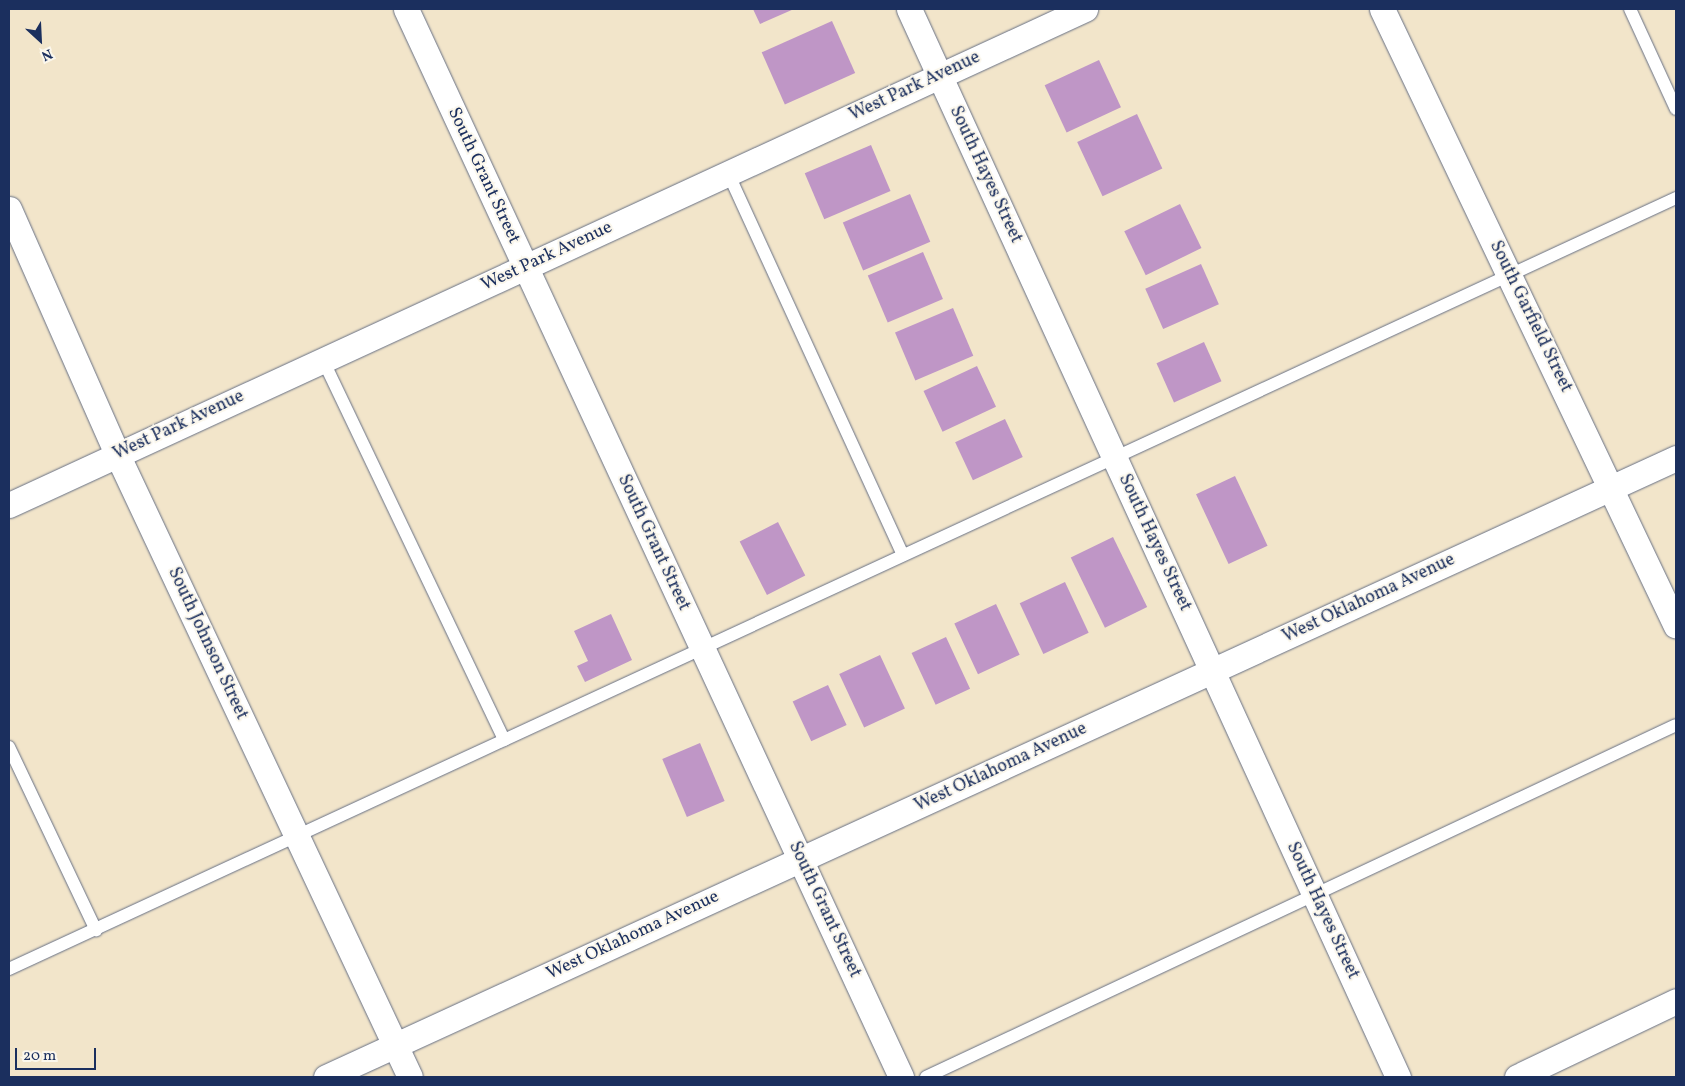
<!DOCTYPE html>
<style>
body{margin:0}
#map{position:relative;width:1685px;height:1086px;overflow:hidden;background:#f2e5ca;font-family:Vollkorn,serif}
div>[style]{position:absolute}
.building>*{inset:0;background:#bf96c6;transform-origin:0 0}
.roads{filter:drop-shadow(0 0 1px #666f84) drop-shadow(0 0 1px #666f84)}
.service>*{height:12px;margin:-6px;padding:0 6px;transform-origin:6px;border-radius:6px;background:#fff}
.minor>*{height:25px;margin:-12.5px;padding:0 12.5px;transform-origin:12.5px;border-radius:12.5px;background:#fff}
span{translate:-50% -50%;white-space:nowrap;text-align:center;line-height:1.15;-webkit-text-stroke:4px #fbf7ec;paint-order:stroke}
.street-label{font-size:18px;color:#1b2f5e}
.frame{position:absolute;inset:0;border:10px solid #1b2f5e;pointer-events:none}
.north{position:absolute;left:15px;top:15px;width:50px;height:50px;-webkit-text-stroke:4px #fbf7ec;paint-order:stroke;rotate:155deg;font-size:14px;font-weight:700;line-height:20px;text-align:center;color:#1b2f5e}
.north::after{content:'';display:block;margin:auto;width:18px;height:22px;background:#1b2f5e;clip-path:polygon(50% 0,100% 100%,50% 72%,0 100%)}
.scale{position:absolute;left:15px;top:1048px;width:81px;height:22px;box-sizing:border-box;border:2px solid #1b2f5e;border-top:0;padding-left:6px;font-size:15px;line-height:18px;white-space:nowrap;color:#1b2f5e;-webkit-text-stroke:4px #fbf7ec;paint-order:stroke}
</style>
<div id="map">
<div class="building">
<i style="clip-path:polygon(753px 9px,794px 9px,760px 24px)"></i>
<i style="left:832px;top:21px;width:57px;height:77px;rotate:66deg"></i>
<i style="left:1099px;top:60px;width:52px;height:60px;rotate:65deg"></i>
<i style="left:1137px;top:114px;width:60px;height:66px;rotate:65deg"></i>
<i style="left:871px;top:145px;width:50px;height:72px;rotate:67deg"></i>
<i style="left:910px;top:194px;width:52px;height:73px;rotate:67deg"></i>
<i style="left:1180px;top:204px;width:49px;height:62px;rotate:64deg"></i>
<i style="left:923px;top:252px;width:51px;height:60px;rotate:67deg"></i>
<i style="left:1201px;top:264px;width:44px;height:61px;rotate:66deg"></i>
<i style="left:953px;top:308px;width:52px;height:63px;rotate:67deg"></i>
<i style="left:1204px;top:342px;width:43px;height:52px;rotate:66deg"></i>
<i style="left:977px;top:366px;width:45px;height:59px;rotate:65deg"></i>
<i style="left:1005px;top:419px;width:42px;height:55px;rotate:65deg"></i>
<i style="left:1235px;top:476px;width:77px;height:43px;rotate:65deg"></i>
<i style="left:778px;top:522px;width:60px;height:43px;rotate:63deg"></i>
<i style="left:1113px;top:537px;width:78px;height:47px;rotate:64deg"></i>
<i style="left:1065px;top:582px;width:56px;height:50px;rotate:65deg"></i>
<i style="left:996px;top:604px;width:56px;height:46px;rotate:65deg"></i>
<i style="clip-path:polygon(611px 614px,632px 660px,585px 682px,577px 666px,588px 661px,574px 631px)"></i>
<i style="left:946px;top:637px;width:57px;height:38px;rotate:65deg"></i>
<i style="left:880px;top:655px;width:59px;height:45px;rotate:65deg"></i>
<i style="left:828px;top:685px;width:44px;height:39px;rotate:65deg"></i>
<i style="left:700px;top:743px;width:63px;height:41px;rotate:67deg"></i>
</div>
<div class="roads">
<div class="service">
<i style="left:1630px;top:9px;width:110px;rotate:65.3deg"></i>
<i style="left:728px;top:173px;width:420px;rotate:65.4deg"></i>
<i style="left:323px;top:360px;width:421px;rotate:64.5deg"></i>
<i style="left:9px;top:747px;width:203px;rotate:64.6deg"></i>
<i style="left:9px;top:969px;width:1837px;rotate:-24.82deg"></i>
<i style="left:926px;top:1077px;width:828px;rotate:-25.14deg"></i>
</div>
<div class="minor">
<i style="left:406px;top:9px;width:1177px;rotate:65.13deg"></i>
<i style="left:909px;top:9px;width:1175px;rotate:65.4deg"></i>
<i style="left:1382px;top:9px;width:683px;rotate:64.52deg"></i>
<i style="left:9px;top:209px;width:268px;rotate:66.2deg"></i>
<i style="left:117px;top:454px;width:688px;rotate:64.81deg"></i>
<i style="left:9px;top:505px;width:1185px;rotate:-24.75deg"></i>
<i style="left:326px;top:1077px;width:1485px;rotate:-24.63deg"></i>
<i style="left:1517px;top:1077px;width:176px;rotate:-25.5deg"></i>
</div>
</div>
<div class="street-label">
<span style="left:915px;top:87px;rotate:-25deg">West Park Avenue</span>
<span style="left:985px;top:175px;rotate:65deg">South Hayes Street</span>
<span style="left:483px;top:176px;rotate:65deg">South Grant Street</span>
<span style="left:547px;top:257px;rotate:-25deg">West Park Avenue</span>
<span style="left:1530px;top:317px;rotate:64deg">South Garfield Street</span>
<span style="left:179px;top:426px;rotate:-25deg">West Park Avenue</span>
<span style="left:653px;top:543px;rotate:65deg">South Grant Street</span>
<span style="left:1154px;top:543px;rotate:65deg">South Hayes Street</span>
<span style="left:1369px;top:599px;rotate:-25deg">West Oklahoma Avenue</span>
<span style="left:207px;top:644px;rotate:65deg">South Johnson Street</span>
<span style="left:1001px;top:768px;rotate:-25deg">West Oklahoma Avenue</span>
<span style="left:824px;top:910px;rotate:65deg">South Grant Street</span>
<span style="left:1322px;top:911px;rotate:65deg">South Hayes Street</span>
<span style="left:633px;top:936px;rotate:-25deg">West Oklahoma Avenue</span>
</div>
<div class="frame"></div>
<div class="north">N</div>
<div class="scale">20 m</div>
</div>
